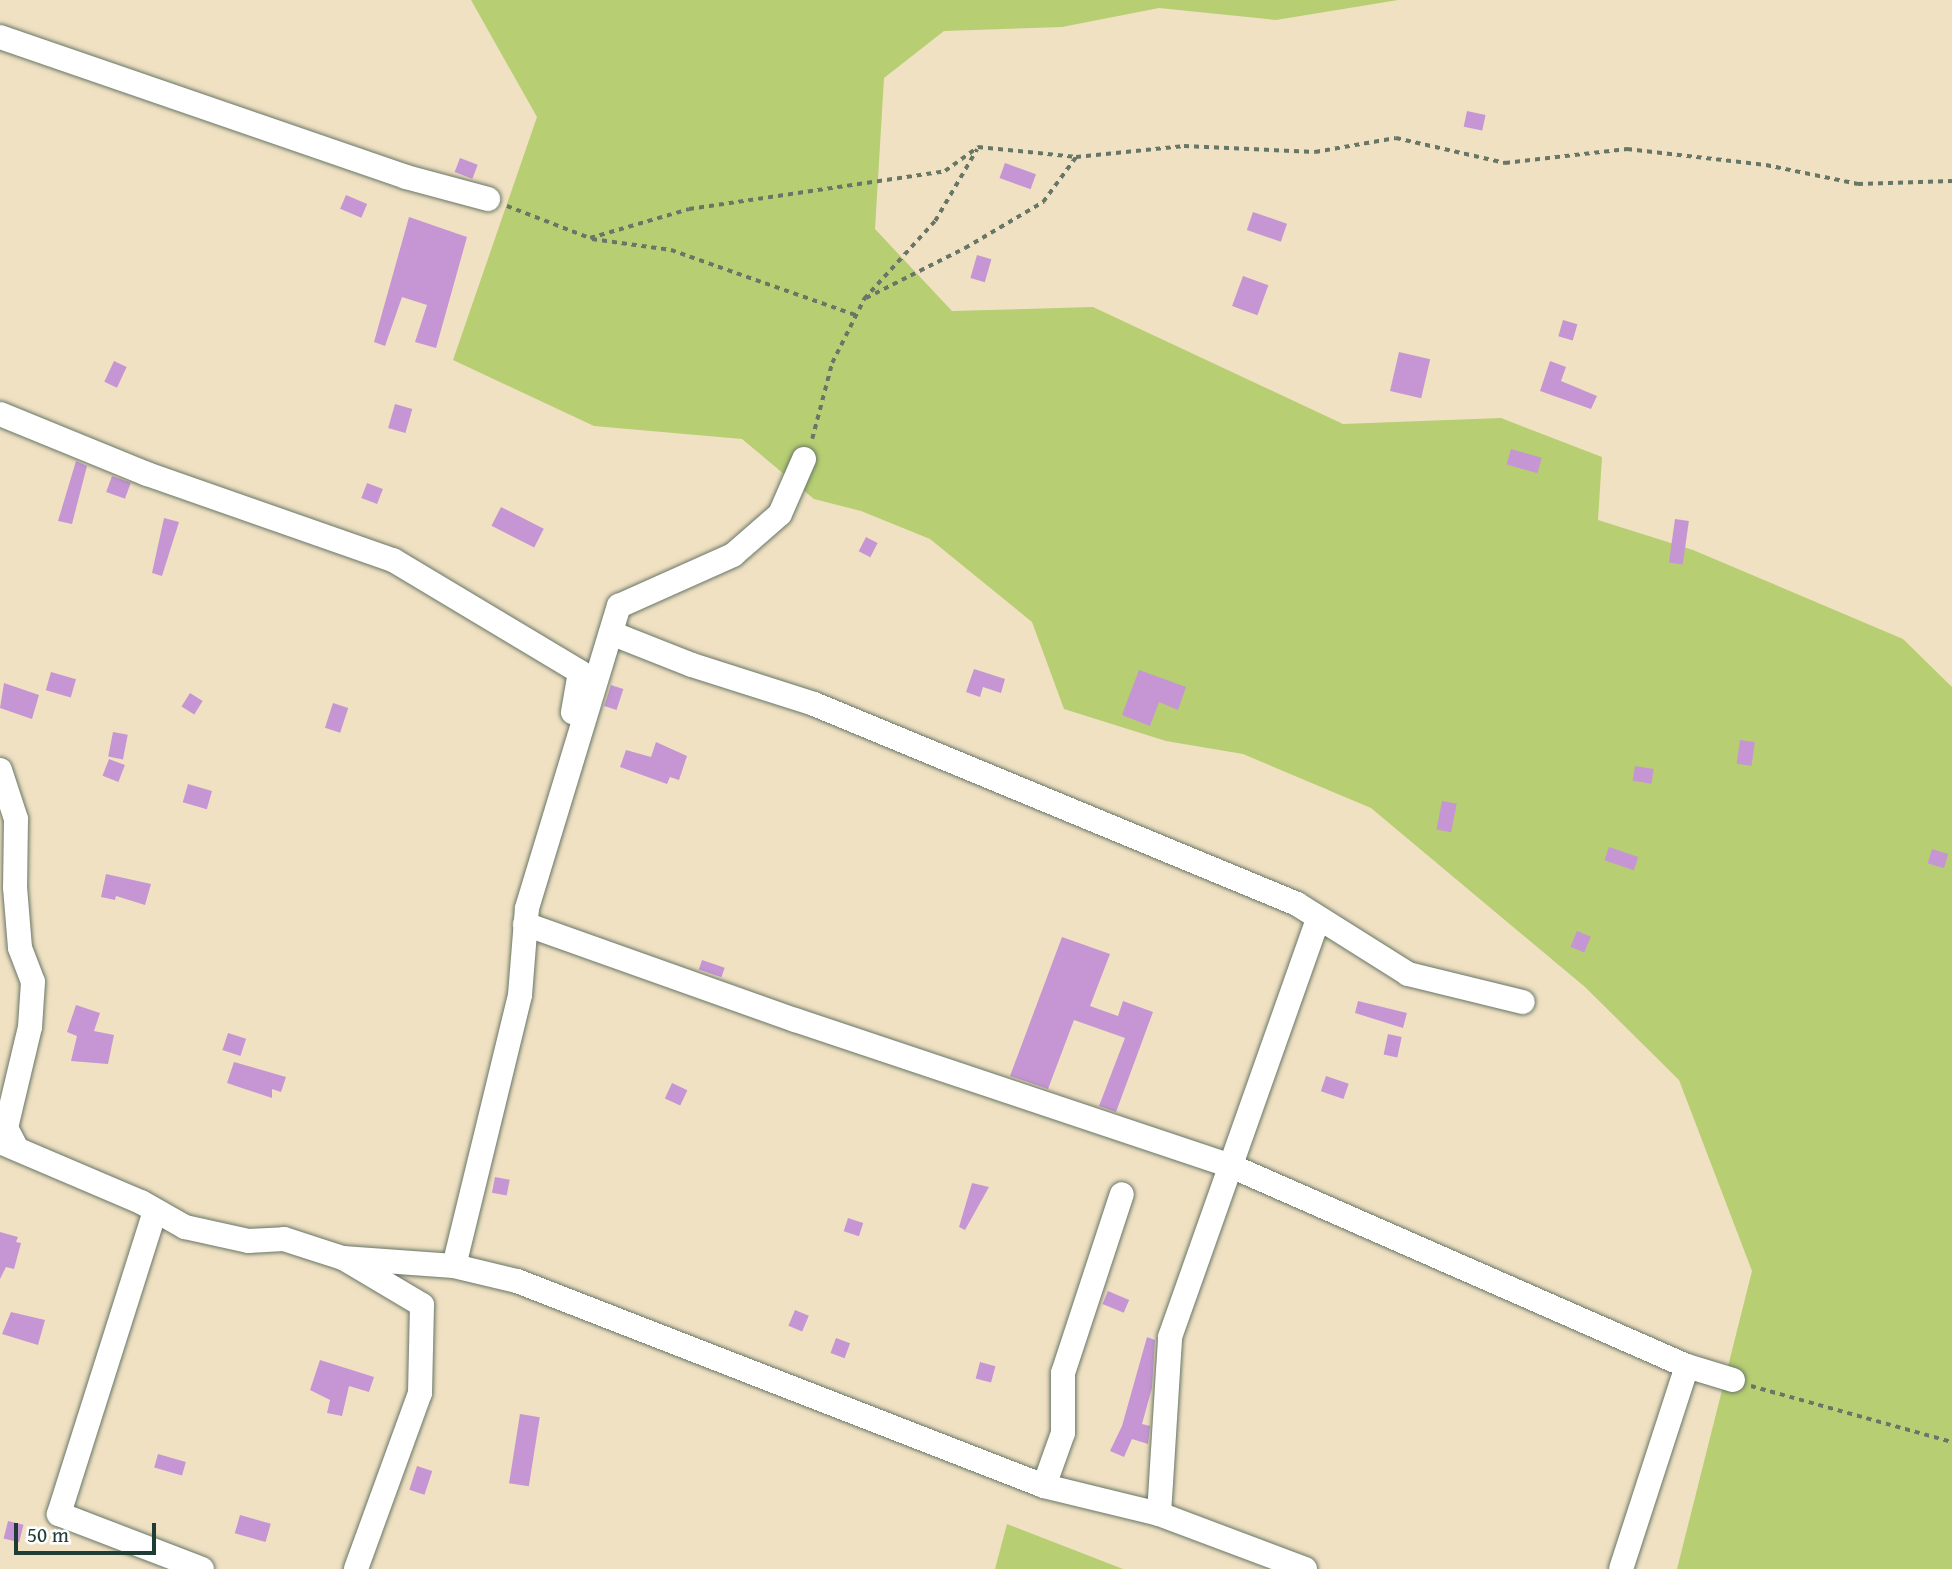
<!DOCTYPE html>
<style>
body{margin:0}
#map{position:relative;width:1952px;height:1569px;overflow:hidden;background:#f0e1c3;font-family:"Gentium Book Plus",serif}
div>[style]{position:absolute}
.green>*{inset:0;background:#b7ce72}
.building>*{inset:0;background:#c596d3;transform-origin:0 0}
.path>*{height:3.5px;margin-top:-1.75px;transform-origin:0;background:repeating-linear-gradient(90deg,#687666 0 5px,transparent 0 10px)}
.roads{filter:drop-shadow(0 0 2px #687666) drop-shadow(0 0 2px #687666)}
.minor>*{height:24px;margin:-12px;padding:0 12px;transform-origin:12px;border-radius:12px;background:#fff}
span{translate:-50% -50%;white-space:nowrap;text-align:center;line-height:1.15;-webkit-text-stroke:6px #fff;paint-order:stroke}
.scale{position:absolute;left:14px;top:1523px;width:142px;height:32px;box-sizing:border-box;border:4px solid #1f3d34;border-top:0;padding-left:9px;font-size:21px;line-height:24px;white-space:nowrap;color:#1f3d34;-webkit-text-stroke:5px #fff;paint-order:stroke}
</style>
<div id="map">
<div class="green">
<i style="clip-path:polygon(471px 0,1398px 0,1276px 20px,1159px 8px,1062px 27px,944px 31px,884px 78px,875px 229px,952px 311px,1093px 307px,1343px 424px,1501px 418px,1602px 457px,1598px 520px,1693px 550px,1903px 639px,1952px 687px,1952px 1569px,1677px 1569px,1752px 1271px,1679px 1080px,1585px 987px,1371px 808px,1243px 754px,1166px 741px,1064px 709px,1032px 622px,930px 539px,861px 511px,814px 499px,742px 439px,594px 426px,453px 360px,537px 117px)"></i>
<i style="clip-path:polygon(1007px 1524px,1123px 1569px,995px 1569px)"></i>
</div>
<div class="building">
<i style="left:1467px;top:111px;width:19px;height:16px;rotate:12deg"></i>
<i style="left:460px;top:158px;width:19px;height:15px;rotate:21deg"></i>
<i style="left:1005px;top:163px;width:33px;height:16px;rotate:20deg"></i>
<i style="left:346px;top:195px;width:23px;height:15px;rotate:23deg"></i>
<i style="left:1253px;top:212px;width:36px;height:19px;rotate:19deg"></i>
<i style="clip-path:polygon(409px 217px,467px 237px,436px 348px,415px 342px,427px 305px,402px 297px,385px 346px,374px 342px)"></i>
<i style="left:977px;top:255px;width:15px;height:24px;rotate:16deg"></i>
<i style="left:1243px;top:276px;width:27px;height:32px;rotate:20deg"></i>
<i style="left:1563px;top:320px;width:15px;height:17px;rotate:16deg"></i>
<i style="left:1399px;top:352px;width:32px;height:40px;rotate:13deg"></i>
<i style="left:114px;top:361px;width:14px;height:23px;rotate:25deg"></i>
<i style="clip-path:polygon(1550px 361px,1566px 367px,1561px 381px,1597px 396px,1591px 409px,1540px 391px)"></i>
<i style="left:395px;top:404px;width:18px;height:25px;rotate:16deg"></i>
<i style="left:1511px;top:449px;width:32px;height:16px;rotate:16deg"></i>
<i style="clip-path:polygon(76px 461px,87px 466px,72px 524px,58px 521px)"></i>
<i style="left:112px;top:476px;width:20px;height:17px;rotate:20deg"></i>
<i style="left:367px;top:483px;width:17px;height:16px;rotate:21deg"></i>
<i style="left:501px;top:507px;width:48px;height:21px;rotate:27deg"></i>
<i style="clip-path:polygon(164px 518px,179px 522px,162px 576px,152px 573px)"></i>
<i style="left:1675px;top:519px;width:14px;height:44px;rotate:8deg"></i>
<i style="left:866px;top:537px;width:13px;height:16px;rotate:27deg"></i>
<i style="clip-path:polygon(974px 669px,1005px 679px,1001px 693px,983px 687px,980px 697px,966px 692px)"></i>
<i style="clip-path:polygon(1139px 670px,1186px 687px,1178px 710px,1159px 702px,1150px 726px,1122px 715px)"></i>
<i style="left:51px;top:672px;width:26px;height:19px;rotate:16deg"></i>
<i style="clip-path:polygon(4px 683px,39px 695px,32px 719px,0 708px)"></i>
<i style="left:611px;top:685px;width:13px;height:22px;rotate:18deg"></i>
<i style="left:190px;top:693px;width:15px;height:16px;rotate:32deg"></i>
<i style="left:333px;top:703px;width:16px;height:26px;rotate:18deg"></i>
<i style="left:113px;top:732px;width:15px;height:25px;rotate:11deg"></i>
<i style="left:1740px;top:740px;width:15px;height:24px;rotate:8deg"></i>
<i style="clip-path:polygon(656px 742px,687px 756px,679px 780px,670px 777px,667px 784px,620px 767px,626px 750px,651px 757px)"></i>
<i style="left:109px;top:759px;width:17px;height:18px;rotate:21deg"></i>
<i style="left:1635px;top:766px;width:19px;height:15px;rotate:9deg"></i>
<i style="left:188px;top:784px;width:25px;height:19px;rotate:16deg"></i>
<i style="left:1442px;top:801px;width:15px;height:29px;rotate:11deg"></i>
<i style="left:1609px;top:847px;width:31px;height:14px;rotate:19deg"></i>
<i style="left:1932px;top:849px;width:17px;height:15px;rotate:17deg"></i>
<i style="clip-path:polygon(106px 874px,151px 884px,145px 905px,116px 896px,115px 900px,101px 897px)"></i>
<i style="left:1577px;top:931px;width:15px;height:17px;rotate:23deg"></i>
<i style="clip-path:polygon(1062px 937px,1110px 954px,1090px 1006px,1118px 1016px,1123px 1001px,1153px 1012px,1116px 1112px,1099px 1106px,1125px 1038px,1074px 1020px,1048px 1089px,1010px 1076px)"></i>
<i style="left:702px;top:960px;width:24px;height:10px;rotate:19deg"></i>
<i style="clip-path:polygon(1358px 1001px,1407px 1013px,1403px 1028px,1355px 1013px)"></i>
<i style="clip-path:polygon(76px 1005px,100px 1013px,94px 1031px,114px 1035px,108px 1064px,71px 1061px,77px 1036px,67px 1032px)"></i>
<i style="left:228px;top:1033px;width:19px;height:18px;rotate:18deg"></i>
<i style="left:1388px;top:1034px;width:14px;height:21px;rotate:12deg"></i>
<i style="clip-path:polygon(234px 1062px,286px 1077px,281px 1092px,272px 1089px,272px 1098px,227px 1083px)"></i>
<i style="left:1326px;top:1076px;width:24px;height:16px;rotate:19deg"></i>
<i style="left:672px;top:1083px;width:17px;height:17px;rotate:25deg"></i>
<i style="left:495px;top:1177px;width:15px;height:16px;rotate:11deg"></i>
<i style="clip-path:polygon(972px 1183px,989px 1187px,965px 1230px,959px 1227px)"></i>
<i style="left:848px;top:1218px;width:16px;height:14px;rotate:18deg"></i>
<i style="clip-path:polygon(0 1232px,18px 1237px,16px 1242px,21px 1243px,14px 1269px,6px 1267px,0 1279px)"></i>
<i style="left:1108px;top:1291px;width:23px;height:14px;rotate:23deg"></i>
<i style="left:795px;top:1310px;width:15px;height:17px;rotate:23deg"></i>
<i style="clip-path:polygon(11px 1312px,45px 1320px,38px 1345px,2px 1334px)"></i>
<i style="clip-path:polygon(1147px 1337px,1155px 1340px,1152px 1388px,1142px 1424px,1150px 1426px,1148px 1444px,1132px 1439px,1124px 1457px,1110px 1451px,1122px 1426px)"></i>
<i style="left:836px;top:1338px;width:15px;height:16px;rotate:20deg"></i>
<i style="clip-path:polygon(320px 1360px,374px 1377px,369px 1392px,349px 1386px,342px 1416px,327px 1413px,330px 1400px,310px 1390px)"></i>
<i style="left:980px;top:1362px;width:16px;height:17px;rotate:15deg"></i>
<i style="left:520px;top:1414px;width:20px;height:70px;rotate:9deg"></i>
<i style="left:158px;top:1454px;width:29px;height:14px;rotate:16deg"></i>
<i style="left:417px;top:1466px;width:16px;height:25px;rotate:18deg"></i>
<i style="left:240px;top:1515px;width:32px;height:19px;rotate:16deg"></i>
<i style="left:8px;top:1521px;width:16px;height:18px;rotate:14deg"></i>
</div>
<div class="path">
<i style="left:507px;top:206px;width:89px;rotate:21.1deg"></i>
<i style="left:590px;top:238px;width:103px;rotate:-16.3deg"></i>
<i style="left:689px;top:209px;width:259px;rotate:-8.4deg"></i>
<i style="left:945px;top:171px;width:41px;rotate:-36deg"></i>
<i style="left:978px;top:147px;width:99px;rotate:5.8deg"></i>
<i style="left:1076px;top:157px;width:109px;rotate:-5.8deg"></i>
<i style="left:1184px;top:146px;width:131px;rotate:2.6deg"></i>
<i style="left:1315px;top:152px;width:82px;rotate:-9.8deg"></i>
<i style="left:1396px;top:138px;width:112px;rotate:12.9deg"></i>
<i style="left:1505px;top:163px;width:123px;rotate:-6.5deg"></i>
<i style="left:1627px;top:149px;width:140px;rotate:6.6deg"></i>
<i style="left:1766px;top:165px;width:94px;rotate:11.7deg"></i>
<i style="left:1858px;top:184px;width:94px;rotate:-1.8deg"></i>
<i style="left:592px;top:239px;width:80px;rotate:7.9deg"></i>
<i style="left:671px;top:250px;width:196px;rotate:19.4deg"></i>
<i style="left:866px;top:298px;width:111px;rotate:-26.8deg"></i>
<i style="left:965px;top:248px;width:91px;rotate:-30.5deg"></i>
<i style="left:1043px;top:202px;width:56px;rotate:-53.7deg"></i>
<i style="left:812px;top:439px;width:79px;rotate:-75.3deg"></i>
<i style="left:832px;top:363px;width:72px;rotate:-63.4deg"></i>
<i style="left:864px;top:299px;width:105px;rotate:-47.7deg"></i>
<i style="left:935px;top:221px;width:83px;rotate:-59.7deg"></i>
<i style="left:1751px;top:1386px;width:209px;rotate:15.6deg"></i>
</div>
<div class="roads">
<div class="minor">
<i style="left:0;top:37px;width:429px;rotate:19deg"></i>
<i style="left:406px;top:177px;width:85px;rotate:15deg"></i>
<i style="left:0;top:414px;width:159px;rotate:22.2deg"></i>
<i style="left:147px;top:474px;width:261px;rotate:19.3deg"></i>
<i style="left:393px;top:560px;width:218px;rotate:30.9deg"></i>
<i style="left:580px;top:672px;width:41px;rotate:99.9deg"></i>
<i style="left:611px;top:633px;width:87px;rotate:21.6deg"></i>
<i style="left:692px;top:665px;width:128px;rotate:17.7deg"></i>
<i style="left:814px;top:704px;width:523px;rotate:22.49deg"></i>
<i style="left:1297px;top:904px;width:131px;rotate:32.2deg"></i>
<i style="left:1408px;top:974px;width:118px;rotate:13.7deg"></i>
<i style="left:0;top:770px;width:52px;rotate:71.9deg"></i>
<i style="left:16px;top:819px;width:68px;rotate:90.8deg"></i>
<i style="left:15px;top:887px;width:61px;rotate:85.3deg"></i>
<i style="left:20px;top:948px;width:36px;rotate:69deg"></i>
<i style="left:33px;top:982px;width:45px;rotate:93.8deg"></i>
<i style="left:30px;top:1027px;width:104px;rotate:103.4deg"></i>
<i style="left:6px;top:1128px;width:19px;rotate:62deg"></i>
<i style="left:525px;top:924px;width:287px;rotate:19.6deg"></i>
<i style="left:795px;top:1020px;width:460px;rotate:18.5deg"></i>
<i style="left:1231px;top:1166px;width:498px;rotate:23.7deg"></i>
<i style="left:1687px;top:1366px;width:213px;rotate:108deg"></i>
<i style="left:0;top:1142px;width:153px;rotate:23.1deg"></i>
<i style="left:141px;top:1202px;width:51px;rotate:29.6deg"></i>
<i style="left:185px;top:1227px;width:65px;rotate:12.5deg"></i>
<i style="left:248px;top:1241px;width:36px;rotate:-3deg"></i>
<i style="left:284px;top:1239px;width:62px;rotate:17.9deg"></i>
<i style="left:343px;top:1258px;width:92px;rotate:30.7deg"></i>
<i style="left:422px;top:1305px;width:88px;rotate:91.3deg"></i>
<i style="left:420px;top:1393px;width:187px;rotate:110deg"></i>
<i style="left:155px;top:1211px;width:318px;rotate:107.6deg"></i>
<i style="left:59px;top:1514px;width:153px;rotate:21deg"></i>
<i style="left:343px;top:1258px;width:111px;rotate:4.1deg"></i>
<i style="left:454px;top:1266px;width:279px;rotate:-76.3deg"></i>
<i style="left:520px;top:995px;width:87px;rotate:-85.4deg"></i>
<i style="left:527px;top:908px;width:316px;rotate:-73.1deg"></i>
<i style="left:619px;top:606px;width:125px;rotate:-24.1deg"></i>
<i style="left:733px;top:555px;width:62px;rotate:-41.1deg"></i>
<i style="left:780px;top:514px;width:60px;rotate:-66.4deg"></i>
<i style="left:454px;top:1266px;width:65px;rotate:13.4deg"></i>
<i style="left:517px;top:1281px;width:565px;rotate:21.26deg"></i>
<i style="left:1044px;top:1486px;width:118px;rotate:13.7deg"></i>
<i style="left:1159px;top:1514px;width:156px;rotate:20.6deg"></i>
<i style="left:1687px;top:1366px;width:48px;rotate:16.9deg"></i>
<i style="left:1044px;top:1486px;width:56px;rotate:-70.3deg"></i>
<i style="left:1063px;top:1433px;width:60px;rotate:-90deg"></i>
<i style="left:1063px;top:1373px;width:188px;rotate:-71.8deg"></i>
<i style="left:1159px;top:1514px;width:177px;rotate:-86.4deg"></i>
<i style="left:1170px;top:1337px;width:444px;rotate:-70.5deg"></i>
</div>
</div>
<div class="scale">50 m</div>
</div>
